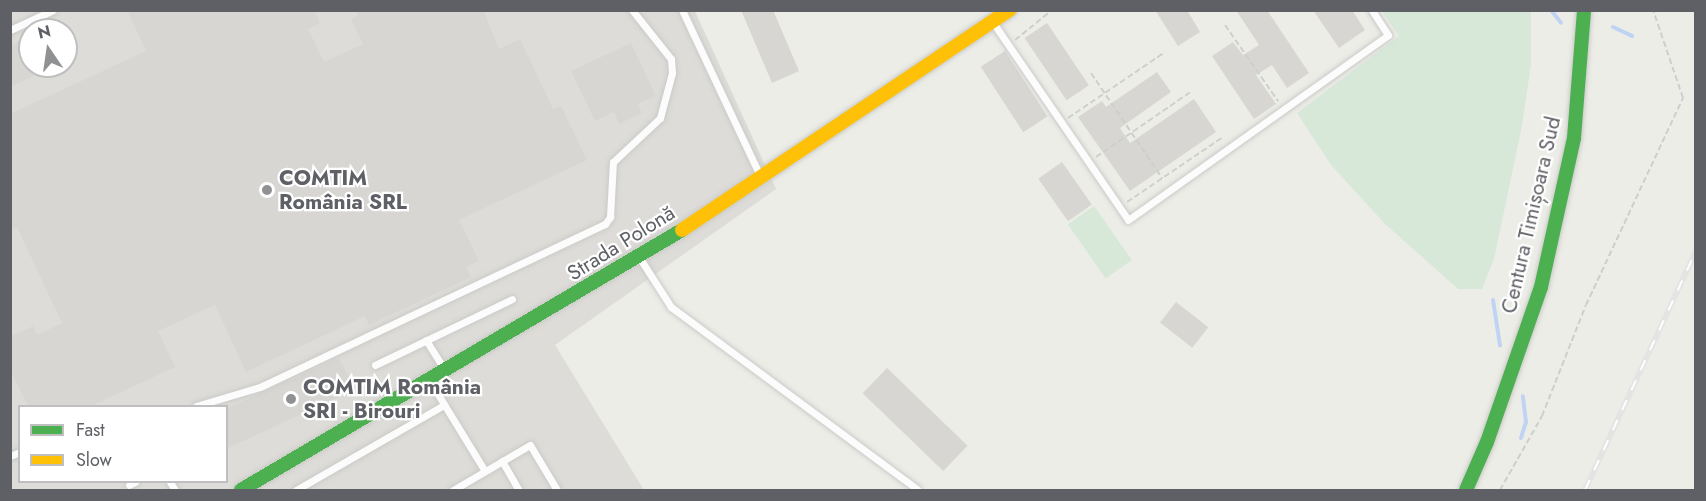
<!DOCTYPE html>
<meta charset="utf-8">
<style>
body{margin:0}
#map{position:relative;width:1706px;height:501px;overflow:hidden;background:#edede8;font-family:Jost,sans-serif}
div>[style]{position:absolute}
.industrial>*{inset:0;background:#dddcd8}
.green>*{inset:0;background:#d7e8d9;transform-origin:0 0}
.stream>*{height:4px;margin:-2px;padding:0 2px;transform-origin:2px;border-radius:2px;background:#c0d3f3}
.building>*{inset:0;background:#d7d6d3;transform-origin:0 0}
.path>*{height:2px;margin-top:-1px;transform-origin:0;background:repeating-linear-gradient(90deg,#cbcfcd 0 6px,transparent 0 9px)}
.roads{filter:drop-shadow(0 0 2px #cacac8) drop-shadow(0 0 2px #cacac8)}
.lane>*{height:7px;margin:-3.5px;padding:0 3.5px;transform-origin:3.5px;border-radius:3.5px;background:#fcfcfc}
.fast>*{height:14px;margin:-7px;padding:0 7px;transform-origin:7px;border-radius:7px;background:#4caf50}
.slow>*{height:14px;margin:-7px;padding:0 7px;transform-origin:7px;border-radius:7px;background:#ffc107}
.rail>*{height:6px;margin-top:-3px;transform-origin:0;background:repeating-linear-gradient(90deg,#fff 0 11px,#e4e4e3 0 22px);box-sizing:border-box;border-block:2px solid #e4e4e3}
.dots>*{width:16px;height:16px;translate:-50% -50%;box-sizing:border-box;border:3px solid #fff;border-radius:50%}
span{translate:-50% -50%;white-space:nowrap;text-align:center;line-height:1.15;-webkit-text-stroke:4.5px #fff;paint-order:stroke}
.poi-label{font-size:21px;color:#5e6065;font-weight:700}
.left{translate:0 -50%;text-align:left}
.street-label{font-size:21px;color:#5e6065}
.frame{position:absolute;inset:0;border:12px solid #5e6065;pointer-events:none}
.legend{position:absolute;left:18px;top:405px;width:210px;height:78px;box-sizing:border-box;background:#fff;border:2px solid #bfbfc1;margin:0;padding:8px 10px;list-style:none;font-size:18px;color:#5e6065}
.legend li{display:flex;align-items:center;gap:12px;height:30px}
.legend b{width:30px;border:2px solid #bfbfc1}
.north{position:absolute;left:18px;top:18px;width:60px;height:60px;box-sizing:border-box;background:#fff;border:2px solid #bfbfc1;border-radius:50%;rotate:347deg;font-size:16px;font-weight:700;line-height:24px;text-align:center;color:#5e6065}
.north::after{content:'';display:block;margin:auto;width:21px;height:27px;background:#909193;clip-path:polygon(50% 0,100% 100%,50% 72%,0 100%)}
</style>
<div id="map">
<div class="industrial">
<i style="clip-path:polygon(evenodd,10px 11px,695px 11px,776px 189px,555px 345px,644px 490px,11px 490px,10px 11px,30px 30px,66px 30px,66px 66px,30px 66px,30px 30px,10px 11px,20px 406px,226px 406px,226px 482px,20px 482px,20px 406px)"></i>
</div>
<div class="green">
<i style="clip-path:polygon(1382px 11px,1531px 11px,1531px 64px,1522px 126px,1494px 259px,1482px 289px,1458px 289px,1385px 224px,1331px 165px,1297px 113px,1399px 36px)"></i>
<i style="left:1094px;top:206px;width:66px;height:32px;rotate:55deg"></i>
</div>
<div class="stream">
<i style="left:1551px;top:10px;width:16px;rotate:52deg"></i>
<i style="left:1613px;top:27px;width:21px;rotate:25deg"></i>
<i style="left:1493px;top:300px;width:46px;rotate:81.2deg"></i>
<i style="left:1521px;top:438px;width:17px;rotate:-73deg"></i>
<i style="left:1526px;top:422px;width:26px;rotate:-97deg"></i>
</div>
<div class="building">
<i style="clip-path:polygon(127px 10px,314px 10px,320px 23px,308px 29px,324px 62px,363px 44px,351px 19px,358px 16px,356px 10px,483px 10px,499px 49px,520px 39px,553px 109px,561px 106px,587px 160px,459px 220px,479px 261px,466px 267px,471px 277px,369px 325px,365px 316px,246px 372px,215px 305px,158px 331px,175px 367px,91px 406px,28px 406px,10px 370px,10px 337px,33px 326px,37px 335px,62px 323px,17px 227px,10px 230px,10px 114px,146px 51px)"></i>
<i style="clip-path:polygon(741px 10px,773px 10px,799px 71px,772px 83px)"></i>
<i style="clip-path:polygon(1155px 10px,1187px 10px,1200px 32px,1178px 46px)"></i>
<i style="clip-path:polygon(1236px 10px,1267px 10px,1309px 73px,1287px 88px,1272px 65px,1256px 75px,1276px 104px,1254px 119px,1212px 56px,1233px 42px,1243px 55px,1259px 45px)"></i>
<i style="clip-path:polygon(1313px 10px,1352px 10px,1365px 30px,1339px 48px)"></i>
<i style="left:1047px;top:23px;width:75px;height:27px;rotate:56deg"></i>
<i style="clip-path:polygon(30px 36px,30px 66px,54px 66px,10px 87px,10px 46px)"></i>
<i style="clip-path:polygon(631px 43px,656px 96px,637px 104px,642px 113px,619px 124px,614px 112px,595px 121px,571px 71px)"></i>
<i style="left:1005px;top:51px;width:78px;height:29px;rotate:57deg"></i>
<i style="clip-path:polygon(1157px 72px,1171px 92px,1120px 128px,1130px 143px,1194px 99px,1216px 132px,1130px 191px,1078px 117px,1102px 101px,1106px 107px)"></i>
<i style="left:1062px;top:162px;width:52px;height:29px;rotate:55deg"></i>
<i style="left:1176px;top:302px;width:41px;height:26px;rotate:38deg"></i>
<i style="clip-path:polygon(339px 358px,356px 389px,226px 449px,226px 409px)"></i>
<i style="left:887px;top:368px;width:112px;height:35px;rotate:44deg"></i>
</div>
<div class="path">
<i style="left:1225px;top:25px;width:93px;rotate:55.1deg"></i>
<i style="left:1015px;top:40px;width:48px;rotate:-39deg"></i>
<i style="left:1091px;top:73px;width:127px;rotate:55.9deg"></i>
<i style="left:1068px;top:118px;width:117px;rotate:-34.2deg"></i>
<i style="left:1096px;top:157px;width:116px;rotate:-34.5deg"></i>
<i style="left:1127px;top:202px;width:116px;rotate:-34.1deg"></i>
<i style="left:1500px;top:490px;width:85px;rotate:-60.4deg"></i>
<i style="left:1542px;top:416px;width:119px;rotate:-68.4deg"></i>
<i style="left:1586px;top:305px;width:229px;rotate:-64.9deg"></i>
<i style="left:1683px;top:98px;width:93px;rotate:-108.8deg"></i>
</div>
<div class="roads">
<div class="lane">
<i style="left:682px;top:10px;width:183px;rotate:64.8deg"></i>
<i style="left:994px;top:24px;width:237px;rotate:55.6deg"></i>
<i style="left:1128px;top:220px;width:319px;rotate:-35.4deg"></i>
<i style="left:1388px;top:35px;width:30px;rotate:-123deg"></i>
<i style="left:10px;top:30px;width:47px;rotate:-24.9deg"></i>
<i style="left:641px;top:260px;width:56px;rotate:57.4deg"></i>
<i style="left:671px;top:307px;width:307px;rotate:36.5deg"></i>
<i style="left:426px;top:340px;width:34px;rotate:58deg"></i>
<i style="left:375px;top:365px;width:152px;rotate:-25.7deg"></i>
<i style="left:431px;top:383px;width:103px;rotate:58.5deg"></i>
<i style="left:196px;top:406px;width:67px;rotate:-16.5deg"></i>
<i style="left:260px;top:387px;width:382px;rotate:-25.3deg"></i>
<i style="left:605px;top:224px;width:9px;rotate:-54deg"></i>
<i style="left:610px;top:217px;width:55px;rotate:-86.9deg"></i>
<i style="left:613px;top:162px;width:64px;rotate:-43.1deg"></i>
<i style="left:660px;top:118px;width:47px;rotate:-75.1deg"></i>
<i style="left:672px;top:73px;width:14px;rotate:-94deg"></i>
<i style="left:671px;top:59px;width:63px;rotate:-128.5deg"></i>
<i style="left:10px;top:456px;width:11px;rotate:-22deg"></i>
<i style="left:502px;top:461px;width:34px;rotate:60deg"></i>
<i style="left:170px;top:482px;width:9px;rotate:58deg"></i>
<i style="left:129px;top:485px;width:7px;rotate:-27deg"></i>
<i style="left:296px;top:490px;width:171px;rotate:-29.9deg"></i>
<i style="left:453px;top:490px;width:89px;rotate:-30.3deg"></i>
<i style="left:530px;top:445px;width:52px;rotate:59deg"></i>
</div>
<div class="fast">
<i style="left:241px;top:490px;width:512px;rotate:-30.52deg"></i>
<i style="left:1466px;top:490px;width:52px;rotate:-66.4deg"></i>
<i style="left:1487px;top:442px;width:164px;rotate:-70.8deg"></i>
<i style="left:1541px;top:287px;width:153px;rotate:-77.5deg"></i>
<i style="left:1574px;top:138px;width:128px;rotate:-85.5deg"></i>
</div>
<div class="slow">
<i style="left:682px;top:230px;width:395px;rotate:-33.9deg"></i>
</div>
</div>
<div class="rail">
<i style="left:1585px;top:490px;width:264px;rotate:-65.1deg"></i>
</div>
<div class="dots">
<i style="left:267px;top:190px;background:#909193"></i>
<i style="left:291px;top:399px;background:#909193"></i>
</div>
<div class="poi-label">
<span class="left" style="left:279px;top:190px">COMTIM<br>România SRL</span>
<span class="left" style="left:303px;top:399px">COMTIM România<br>SRI - Birouri</span>
</div>
<div class="street-label">
<span style="left:1531px;top:215px;rotate:-77deg">Centura Timișoara Sud</span>
<span style="left:621px;top:243px;rotate:-32deg">Strada Polonă</span>
</div>
<div class="frame"></div>
<ul class="legend">
<li><b style="height:8px;background:#4caf50"></b>Fast</li>
<li><b style="height:8px;background:#ffc107"></b>Slow</li>
</ul>
<div class="north">N</div>
</div>
